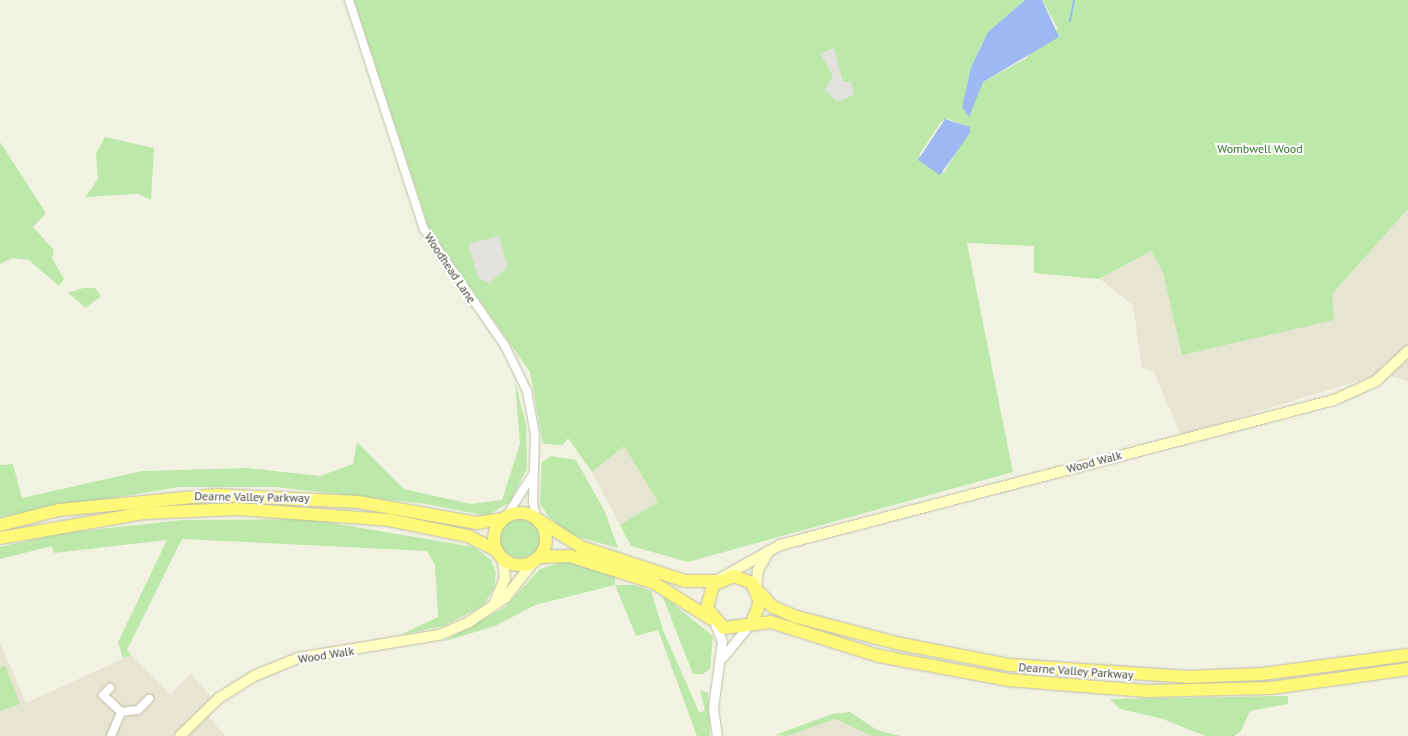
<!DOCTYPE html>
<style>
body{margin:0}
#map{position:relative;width:1408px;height:736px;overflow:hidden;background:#f2f2e3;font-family:"PT Sans",sans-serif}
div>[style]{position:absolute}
.residential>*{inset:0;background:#e6e5d1}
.green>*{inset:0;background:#bce9aa}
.round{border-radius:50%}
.parking>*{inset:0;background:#e2e1dc}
.water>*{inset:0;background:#9cb9f2}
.stream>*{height:2px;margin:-1px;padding:0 1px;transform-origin:1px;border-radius:1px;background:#9cb9f2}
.roads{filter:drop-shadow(0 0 1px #bebca5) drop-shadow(0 0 1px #bebca5)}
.minor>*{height:8px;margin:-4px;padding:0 4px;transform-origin:4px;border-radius:4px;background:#fff}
.tertiary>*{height:9px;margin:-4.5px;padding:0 4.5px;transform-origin:4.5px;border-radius:4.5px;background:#fff}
.secondary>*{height:10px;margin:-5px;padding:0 5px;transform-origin:5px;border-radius:5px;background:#feffc0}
.trunk>*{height:12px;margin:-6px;padding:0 6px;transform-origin:6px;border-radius:6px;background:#fff878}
.trunk>.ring{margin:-6px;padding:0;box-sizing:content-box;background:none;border:12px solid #fff878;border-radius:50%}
span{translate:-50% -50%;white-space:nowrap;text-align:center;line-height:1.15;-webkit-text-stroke:4px #fff;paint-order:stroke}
.park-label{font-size:12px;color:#2f7725}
.street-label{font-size:12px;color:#444233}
</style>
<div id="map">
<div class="residential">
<i style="clip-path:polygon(1408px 209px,1408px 381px,1381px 374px,1181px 435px,1154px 372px,1142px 368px,1133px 305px,1100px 279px,1151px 251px,1163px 272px,1183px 355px,1332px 294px)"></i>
<i style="clip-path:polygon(624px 446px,658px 502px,620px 525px,592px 472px)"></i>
<i style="clip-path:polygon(0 642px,26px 703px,131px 655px,170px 694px,191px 674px,212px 698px,202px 708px,225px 736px,0 736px)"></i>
<i style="clip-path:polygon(835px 719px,872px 736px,787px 736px,808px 725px)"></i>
</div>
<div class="green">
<i style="clip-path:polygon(evenodd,354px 0,1025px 0,988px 32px,971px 67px,962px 107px,983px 82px,1025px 59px,1058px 29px,1042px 0,1408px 0,1408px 209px,1332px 294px,1334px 320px,1182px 355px,1163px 272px,1151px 251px,1099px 279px,1034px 273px,1034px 246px,967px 243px,1013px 472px,688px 562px,631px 546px,620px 525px,658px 502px,624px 446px,592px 472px,568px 438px,563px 445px,543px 444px,530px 372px,429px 228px,354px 0,948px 119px,970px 127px,944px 173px,919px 155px,941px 122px,948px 119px)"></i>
<i style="clip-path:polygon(105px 137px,154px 148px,151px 200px,138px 194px,85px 197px,98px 179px,96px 154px)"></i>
<i style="clip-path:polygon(0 142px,46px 213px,33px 227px,54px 250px,52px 258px,64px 279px,59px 286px,29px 260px,12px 258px,0 264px)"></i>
<i style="clip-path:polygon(83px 288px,95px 288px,101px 296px,86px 308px,68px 293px)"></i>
<i style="clip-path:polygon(515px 382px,526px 424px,527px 468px,511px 501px,487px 516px,426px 504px,275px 487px,179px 487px,0 517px,0 465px,13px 464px,22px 498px,142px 471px,247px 468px,320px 476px,353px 464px,357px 442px,404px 489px,471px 504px,502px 500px,520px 444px)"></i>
<i style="clip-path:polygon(551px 456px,576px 460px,605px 512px,618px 548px,570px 535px,549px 517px,540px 504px,542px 462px)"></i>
<i class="round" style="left:500px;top:518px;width:40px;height:40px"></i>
<i style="clip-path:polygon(308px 519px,474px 547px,491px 560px,496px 573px,494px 588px,483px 606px,444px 626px,400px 635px,438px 617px,435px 565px,427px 551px,182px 539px,127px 650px,131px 655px,123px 658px,118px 642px,167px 540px,54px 553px,52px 546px,0 559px,0 547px,63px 533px,184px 520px)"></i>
<i style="clip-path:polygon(566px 561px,615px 577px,615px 585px,635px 585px,651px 591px,663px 630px,699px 712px,705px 711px,700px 690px,708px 693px,710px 736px,697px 736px,658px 630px,636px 636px,615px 585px,535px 605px,495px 626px,442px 642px,505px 607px,540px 569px)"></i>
<i style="clip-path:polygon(662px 595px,713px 636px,710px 669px,703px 674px,693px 674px)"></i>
<i style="clip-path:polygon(5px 665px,20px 704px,0 711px,0 668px)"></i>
<i style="clip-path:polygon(1288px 696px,1288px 704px,1250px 711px,1241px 731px,1234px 736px,1205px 736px,1163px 719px,1120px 709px,1110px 699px)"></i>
<i style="clip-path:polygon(850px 712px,877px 730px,901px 736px,872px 736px,835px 719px,787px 736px,775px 735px,832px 714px)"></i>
</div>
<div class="parking">
<i style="clip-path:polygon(834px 48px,843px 81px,851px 82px,854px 95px,837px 102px,825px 90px,833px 75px,820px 54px)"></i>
<i style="clip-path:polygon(499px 236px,508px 266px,489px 284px,478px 277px,468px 244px)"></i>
</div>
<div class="water">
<i style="clip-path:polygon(1025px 0,1042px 0,1059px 37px,983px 82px,969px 117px,962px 107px,971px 67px,988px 32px)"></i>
<i style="clip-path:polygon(945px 119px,970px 127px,970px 133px,940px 175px,918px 160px)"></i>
</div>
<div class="stream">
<i style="left:1070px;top:21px;width:21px;rotate:-79deg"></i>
</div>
<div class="roads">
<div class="minor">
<i style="left:349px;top:0;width:241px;rotate:71.9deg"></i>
<i style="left:424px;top:229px;width:142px;rotate:55.3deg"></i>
<i style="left:505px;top:346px;width:50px;rotate:63.9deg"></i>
<i style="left:527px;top:391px;width:44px;rotate:79.5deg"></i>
<i style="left:535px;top:434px;width:68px;rotate:91.7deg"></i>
<i style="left:533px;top:502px;width:16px;rotate:79deg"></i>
<i style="left:506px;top:517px;width:51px;rotate:-57.9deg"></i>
<i style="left:110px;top:688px;width:10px;rotate:135deg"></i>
<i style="left:103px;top:695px;width:25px;rotate:43deg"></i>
<i style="left:111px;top:736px;width:26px;rotate:-67deg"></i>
<i style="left:121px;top:712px;width:17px;rotate:-7deg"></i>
<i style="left:138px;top:710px;width:16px;rotate:-45deg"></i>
</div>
<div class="tertiary">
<i style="left:715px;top:624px;width:18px;rotate:68deg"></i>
<i style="left:722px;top:641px;width:68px;rotate:97.7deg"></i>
<i style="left:713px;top:708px;width:28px;rotate:82deg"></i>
<i style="left:723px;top:657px;width:41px;rotate:-50.9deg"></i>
</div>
<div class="secondary">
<i style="left:721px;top:578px;width:68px;rotate:-29.2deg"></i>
<i style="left:780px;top:545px;width:573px;rotate:-14.67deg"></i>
<i style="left:1334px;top:400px;width:46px;rotate:-24.3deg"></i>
<i style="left:1376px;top:381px;width:44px;rotate:-43.2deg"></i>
<i style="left:756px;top:589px;width:19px;rotate:-84deg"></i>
<i style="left:758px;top:570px;width:22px;rotate:-60deg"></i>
<i style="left:495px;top:602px;width:25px;rotate:-67deg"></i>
<i style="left:505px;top:579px;width:20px;rotate:-96deg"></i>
<i style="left:180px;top:736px;width:54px;rotate:-44.3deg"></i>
<i style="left:219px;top:698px;width:41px;rotate:-32.2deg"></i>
<i style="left:254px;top:676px;width:48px;rotate:-22.2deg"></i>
<i style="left:298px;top:658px;width:143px;rotate:-9.3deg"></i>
<i style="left:439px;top:635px;width:33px;rotate:-23deg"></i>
<i style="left:469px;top:622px;width:45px;rotate:-34deg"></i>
<i style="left:506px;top:597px;width:47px;rotate:-51.9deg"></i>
</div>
<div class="trunk">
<i class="ring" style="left:494px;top:513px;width:40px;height:40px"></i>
<i style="left:539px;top:520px;width:50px;rotate:32.7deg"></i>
<i style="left:581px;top:547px;width:109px;rotate:18.1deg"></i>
<i style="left:685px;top:581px;width:32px"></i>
<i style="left:0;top:525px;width:61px;rotate:-14.3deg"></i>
<i style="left:59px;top:510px;width:158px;rotate:-5.5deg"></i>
<i style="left:216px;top:495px;width:142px;rotate:2.8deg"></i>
<i style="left:358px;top:502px;width:121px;rotate:10deg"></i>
<i style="left:477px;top:523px;width:26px;rotate:-9deg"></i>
<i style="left:0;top:538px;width:146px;rotate:-9.8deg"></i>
<i style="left:144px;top:513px;width:93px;rotate:-2.5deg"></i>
<i style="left:237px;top:509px;width:152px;rotate:4.1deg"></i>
<i style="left:389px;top:520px;width:81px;rotate:11.4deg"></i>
<i style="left:468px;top:536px;width:33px;rotate:27deg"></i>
<i style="left:539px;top:557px;width:31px;rotate:-2deg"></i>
<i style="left:570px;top:556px;width:88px;rotate:17.8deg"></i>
<i style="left:654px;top:583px;width:67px;rotate:32.3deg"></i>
<i style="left:758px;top:591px;width:22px;rotate:47deg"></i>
<i style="left:773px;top:607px;width:26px;rotate:23deg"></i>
<i style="left:797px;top:617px;width:102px;rotate:14.7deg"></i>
<i style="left:896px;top:643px;width:115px;rotate:11deg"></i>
<i style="left:1009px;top:665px;width:179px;rotate:3.8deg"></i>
<i style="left:1188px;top:677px;width:74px;rotate:-2.3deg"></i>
<i style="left:1262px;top:674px;width:147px;rotate:-7.4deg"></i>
<i style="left:752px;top:623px;width:22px;rotate:-69deg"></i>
<i style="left:760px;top:602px;width:21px;rotate:-113deg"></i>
<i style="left:752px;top:583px;width:19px;rotate:-159deg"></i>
<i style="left:734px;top:576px;width:23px;rotate:157deg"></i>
<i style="left:713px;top:585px;width:24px;rotate:105deg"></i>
<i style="left:707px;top:608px;width:26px;rotate:50deg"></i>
<i style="left:724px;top:628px;width:47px;rotate:-7.3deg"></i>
<i style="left:771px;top:622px;width:113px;rotate:17.5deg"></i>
<i style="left:879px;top:656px;width:131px;rotate:10.5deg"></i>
<i style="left:1008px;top:680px;width:139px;rotate:4.5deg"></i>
<i style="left:1147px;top:691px;width:124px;rotate:-1.4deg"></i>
<i style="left:1271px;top:688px;width:138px;rotate:-7.9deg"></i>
</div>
</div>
<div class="park-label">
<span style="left:1260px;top:149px">Wombwell Wood</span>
</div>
<div class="street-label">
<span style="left:450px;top:268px;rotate:56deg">Woodhead Lane</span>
<span style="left:1094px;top:462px;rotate:-15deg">Wood Walk</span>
<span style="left:252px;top:497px;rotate:1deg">Dearne Valley Parkway</span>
<span style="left:326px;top:655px;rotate:-9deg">Wood Walk</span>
<span style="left:1076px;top:671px;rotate:4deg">Dearne Valley Parkway</span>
</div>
</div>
